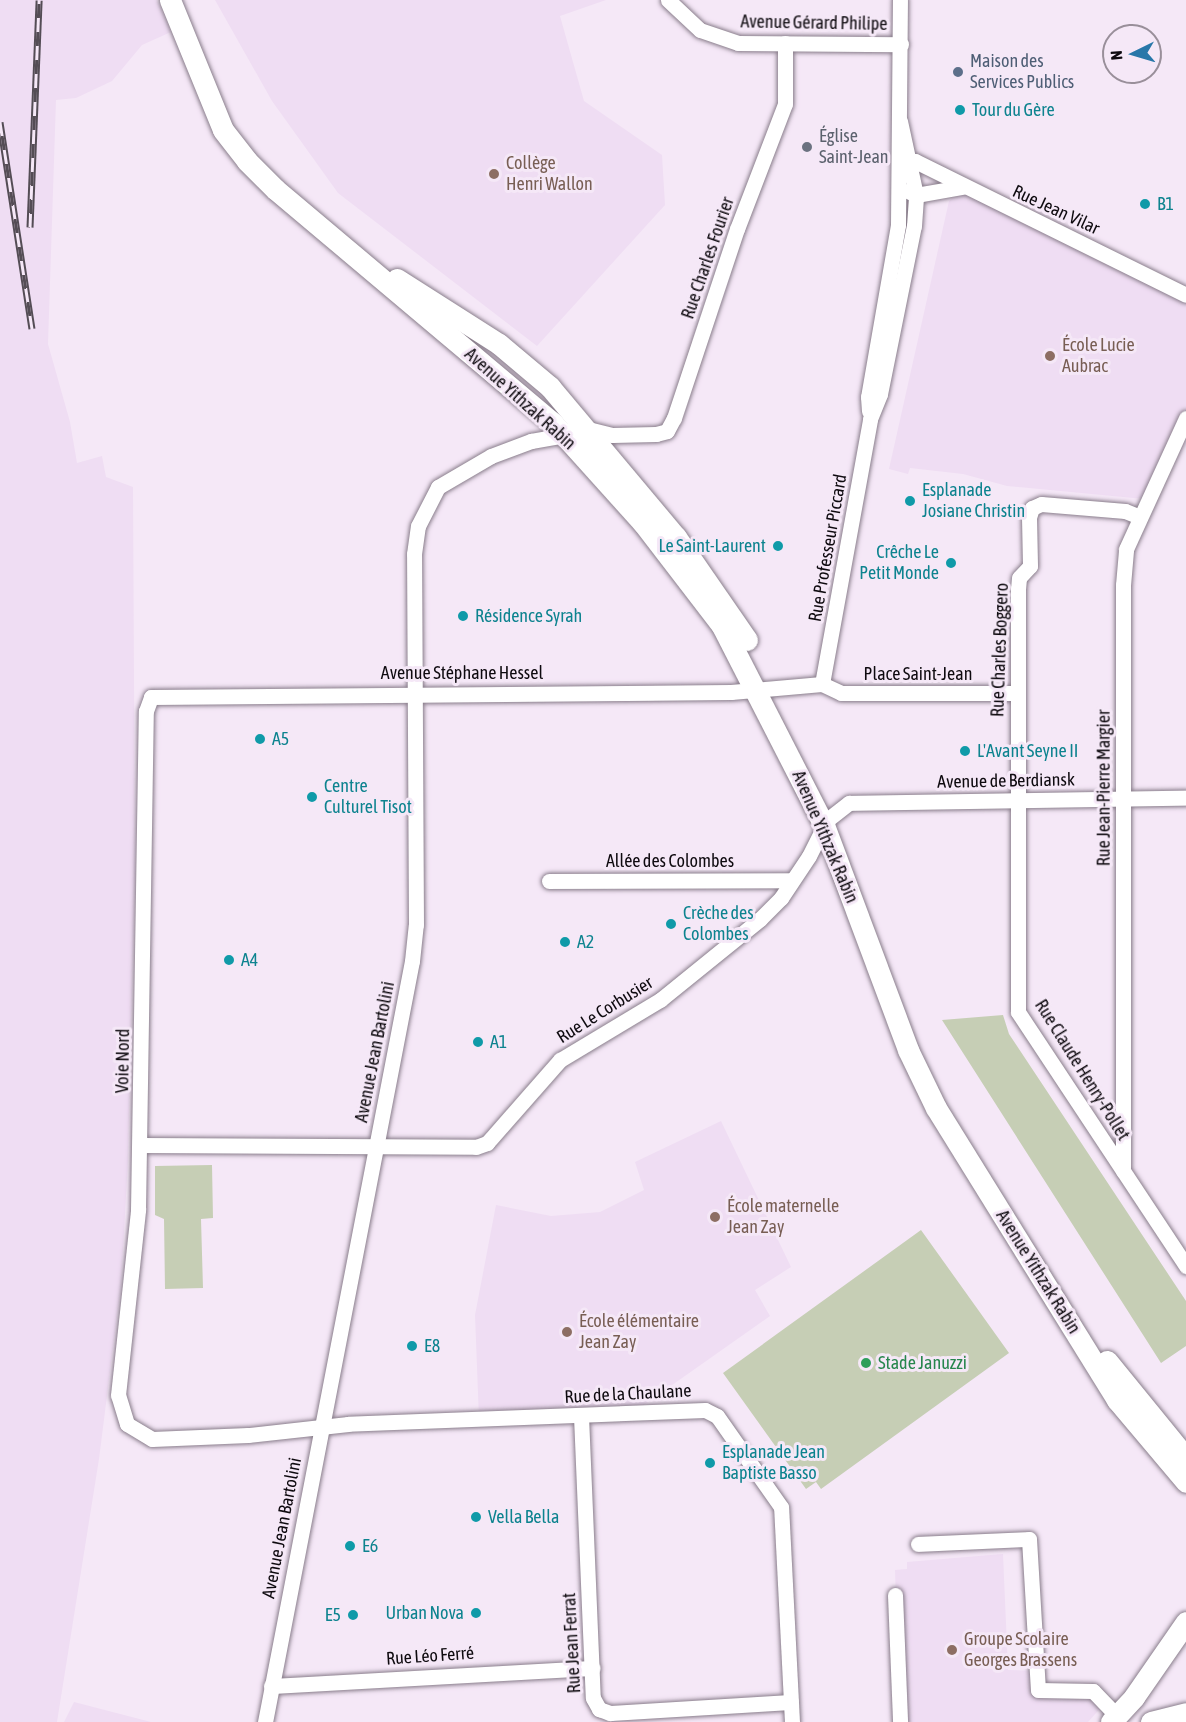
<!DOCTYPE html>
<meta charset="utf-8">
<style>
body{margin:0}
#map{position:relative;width:1186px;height:1722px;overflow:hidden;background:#f5e8f7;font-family:"Asap Condensed",sans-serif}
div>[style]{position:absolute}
.built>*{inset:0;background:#efddf3}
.green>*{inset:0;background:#c6ceb5}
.roads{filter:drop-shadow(0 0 2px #897d8b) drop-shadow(0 0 2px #897d8b)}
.street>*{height:15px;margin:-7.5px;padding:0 7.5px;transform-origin:7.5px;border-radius:7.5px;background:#fff}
.secondary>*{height:21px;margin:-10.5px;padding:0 10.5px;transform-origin:10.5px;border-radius:10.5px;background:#fff}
.rail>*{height:7px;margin-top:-3.5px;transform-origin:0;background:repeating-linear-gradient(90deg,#f5e8f7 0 14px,#544d55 0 28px);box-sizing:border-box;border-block:2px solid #544d55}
.dots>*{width:16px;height:16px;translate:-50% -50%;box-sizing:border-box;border:3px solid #f5e8f7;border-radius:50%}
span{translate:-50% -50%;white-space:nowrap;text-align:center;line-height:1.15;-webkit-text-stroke:6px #f5e8f7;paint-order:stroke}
.street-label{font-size:18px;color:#0e0a0f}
.service-label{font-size:18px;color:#4e5e75}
.left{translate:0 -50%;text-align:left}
.culture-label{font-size:18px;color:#0d838f}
.right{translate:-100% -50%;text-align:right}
.worship-label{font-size:18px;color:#5b616d}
.education-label{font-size:18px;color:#785e54}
.leisure-label{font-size:18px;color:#27864d}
.north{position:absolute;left:1102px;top:24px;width:60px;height:60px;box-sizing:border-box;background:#f5e8f7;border:2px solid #998f9a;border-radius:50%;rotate:265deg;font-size:16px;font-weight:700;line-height:24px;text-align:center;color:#0e0a0f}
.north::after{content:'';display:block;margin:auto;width:21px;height:27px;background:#2877a9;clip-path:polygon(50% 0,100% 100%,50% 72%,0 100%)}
</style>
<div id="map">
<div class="built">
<i style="clip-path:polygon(0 0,157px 0,171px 32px,142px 45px,112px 81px,76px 98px,56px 100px,48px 344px,70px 422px,77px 463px,102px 456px,106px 477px,133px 487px,135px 870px,128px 1161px,121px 1285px,99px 1459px,57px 1722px,0 1722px)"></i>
<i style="clip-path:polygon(215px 0,606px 0,560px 16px,584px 101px,662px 155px,665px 205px,537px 346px,338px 193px,272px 101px)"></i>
<i style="clip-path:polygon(965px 187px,1186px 295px,1186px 418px,1144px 499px,1007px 486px,963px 474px,910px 468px,908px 474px,889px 469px,949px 201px)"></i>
<i style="clip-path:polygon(721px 1121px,791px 1267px,755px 1290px,770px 1316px,631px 1414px,479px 1419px,475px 1315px,496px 1205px,551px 1216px,600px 1212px,644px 1190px,635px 1162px)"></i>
<i style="clip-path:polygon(1003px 1554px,1008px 1670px,1037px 1671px,1038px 1690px,1083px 1688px,1105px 1703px,1088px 1722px,900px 1722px,895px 1570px,907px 1569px,907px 1562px)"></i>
<i style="clip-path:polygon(74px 1702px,151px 1722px,64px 1722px)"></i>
</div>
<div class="green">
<i style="clip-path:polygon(1003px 1015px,1009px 1034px,1186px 1301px,1186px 1346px,1161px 1363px,942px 1020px)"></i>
<i style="clip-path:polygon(212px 1165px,213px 1218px,201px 1219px,203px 1288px,165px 1289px,164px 1219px,155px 1215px,155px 1166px)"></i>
<i style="clip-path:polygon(921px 1230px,1009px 1353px,821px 1489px,816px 1482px,806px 1489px,723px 1373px)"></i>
</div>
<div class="roads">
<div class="street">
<i style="left:668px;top:0;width:44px;rotate:43.2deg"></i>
<i style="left:700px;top:30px;width:40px;rotate:18.9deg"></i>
<i style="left:738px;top:43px;width:163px;rotate:0.4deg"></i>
<i style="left:904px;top:166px;width:12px;rotate:-24deg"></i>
<i style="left:915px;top:161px;width:302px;rotate:26.3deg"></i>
<i style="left:908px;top:191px;width:9px;rotate:27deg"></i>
<i style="left:916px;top:195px;width:47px;rotate:-9.9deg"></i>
<i style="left:869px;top:411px;width:14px;rotate:-94deg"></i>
<i style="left:868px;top:397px;width:175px;rotate:-80.1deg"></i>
<i style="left:898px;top:225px;width:225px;rotate:-89.5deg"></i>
<i style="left:584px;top:428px;width:29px;rotate:14deg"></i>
<i style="left:612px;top:435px;width:44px;rotate:-1.3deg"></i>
<i style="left:656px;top:434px;width:11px;rotate:-15deg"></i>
<i style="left:667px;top:431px;width:15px;rotate:-62deg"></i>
<i style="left:674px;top:418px;width:199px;rotate:-71.6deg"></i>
<i style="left:737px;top:229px;width:134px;rotate:-69deg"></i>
<i style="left:785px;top:104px;width:61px;rotate:-90deg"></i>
<i style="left:1140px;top:517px;width:16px;rotate:-158deg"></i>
<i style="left:1125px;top:511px;width:84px;rotate:-175.2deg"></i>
<i style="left:1041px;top:504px;width:10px;rotate:156deg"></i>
<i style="left:1032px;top:508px;width:9px;rotate:108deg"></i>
<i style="left:1029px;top:517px;width:49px;rotate:88.8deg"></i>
<i style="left:1030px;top:566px;width:16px;rotate:133deg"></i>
<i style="left:1019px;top:578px;width:11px;rotate:95deg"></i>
<i style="left:1018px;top:589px;width:423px;rotate:90deg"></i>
<i style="left:1018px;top:1012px;width:305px;rotate:56.5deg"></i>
<i style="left:822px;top:684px;width:269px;rotate:-79.7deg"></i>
<i style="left:870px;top:419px;width:27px;rotate:-68deg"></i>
<i style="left:880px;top:394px;width:171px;rotate:-78.6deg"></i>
<i style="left:914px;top:226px;width:31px;rotate:-86deg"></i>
<i style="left:916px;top:195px;width:76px;rotate:-102.2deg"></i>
<i style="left:822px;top:684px;width:21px;rotate:25deg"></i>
<i style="left:841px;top:693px;width:176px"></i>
<i style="left:549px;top:881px;width:243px;rotate:-0.2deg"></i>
<i style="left:141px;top:1145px;width:335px;rotate:0.3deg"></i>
<i style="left:476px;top:1147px;width:12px;rotate:-20deg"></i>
<i style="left:487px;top:1143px;width:111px;rotate:-48.7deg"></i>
<i style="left:560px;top:1060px;width:117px;rotate:-31deg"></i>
<i style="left:660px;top:1000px;width:129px;rotate:-39deg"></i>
<i style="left:760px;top:919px;width:30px;rotate:-45deg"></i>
<i style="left:781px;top:898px;width:50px;rotate:-56.3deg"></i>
<i style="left:809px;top:856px;width:40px;rotate:-63.4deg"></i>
<i style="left:827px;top:820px;width:28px;rotate:-38deg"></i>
<i style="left:849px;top:803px;width:337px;rotate:-0.9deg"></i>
<i style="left:1123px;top:1171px;width:586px;rotate:-90deg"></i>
<i style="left:1123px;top:585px;width:36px;rotate:-85deg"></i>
<i style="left:1126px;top:549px;width:144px;rotate:-65.4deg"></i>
<i style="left:581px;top:1416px;width:282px;rotate:87.6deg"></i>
<i style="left:593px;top:1698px;width:13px;rotate:61deg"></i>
<i style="left:599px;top:1709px;width:12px;rotate:20deg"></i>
<i style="left:610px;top:1713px;width:181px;rotate:-3.5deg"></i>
<i style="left:918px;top:1544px;width:111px;rotate:-2.6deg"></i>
<i style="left:1029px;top:1539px;width:151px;rotate:86.6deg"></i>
<i style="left:1038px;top:1690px;width:55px;rotate:1deg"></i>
<i style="left:1093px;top:1691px;width:35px;rotate:46deg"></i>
<i style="left:895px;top:1595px;width:127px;rotate:87.7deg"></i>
<i style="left:271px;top:1686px;width:322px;rotate:-3.2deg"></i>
<i style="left:265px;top:1722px;width:775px;rotate:-79.07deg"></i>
<i style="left:412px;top:961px;width:36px;rotate:-84deg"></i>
<i style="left:416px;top:925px;width:371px;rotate:-90.3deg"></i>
<i style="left:414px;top:554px;width:28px;rotate:-82deg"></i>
<i style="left:418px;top:526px;width:44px;rotate:-62.9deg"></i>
<i style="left:438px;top:487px;width:61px;rotate:-30.3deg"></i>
<i style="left:491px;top:456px;width:43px;rotate:-20.6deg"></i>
<i style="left:531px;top:441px;width:36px;rotate:-10deg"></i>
<i style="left:566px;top:435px;width:6px;rotate:-51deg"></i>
<i style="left:792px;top:1722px;width:215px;rotate:-92.9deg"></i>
<i style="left:781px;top:1507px;width:111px;rotate:-125.1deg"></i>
<i style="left:717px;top:1416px;width:13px;rotate:-153deg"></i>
<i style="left:705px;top:1410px;width:357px;rotate:177.8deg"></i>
<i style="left:348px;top:1424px;width:101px;rotate:173.7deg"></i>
<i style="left:248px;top:1435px;width:96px;rotate:177.6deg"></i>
<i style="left:152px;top:1439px;width:29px;rotate:-149deg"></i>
<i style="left:127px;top:1424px;width:30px;rotate:-107deg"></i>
<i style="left:118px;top:1395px;width:186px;rotate:-83.8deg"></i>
<i style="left:138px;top:1210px;width:499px;rotate:-89.1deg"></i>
<i style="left:146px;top:711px;width:15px;rotate:-70deg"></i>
<i style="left:151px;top:697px;width:580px;rotate:-0.49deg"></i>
<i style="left:731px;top:692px;width:91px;rotate:-5deg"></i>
</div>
<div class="secondary">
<i style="left:170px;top:0;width:140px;rotate:67.8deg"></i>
<i style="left:223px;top:130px;width:39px;rotate:52deg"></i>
<i style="left:247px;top:161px;width:40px;rotate:45deg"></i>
<i style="left:275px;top:189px;width:363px;rotate:40.1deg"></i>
<i style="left:553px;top:423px;width:135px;rotate:48deg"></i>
<i style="left:643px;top:523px;width:130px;rotate:52.5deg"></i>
<i style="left:722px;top:626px;width:224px;rotate:62.9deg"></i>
<i style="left:824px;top:825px;width:240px;rotate:69.5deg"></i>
<i style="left:908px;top:1050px;width:64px;rotate:64.2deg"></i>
<i style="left:936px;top:1108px;width:344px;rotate:58.2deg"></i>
<i style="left:1117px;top:1400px;width:107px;rotate:49.9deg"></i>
<i style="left:397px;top:279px;width:121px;rotate:32.5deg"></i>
<i style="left:499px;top:344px;width:67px;rotate:40.1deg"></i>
<i style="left:550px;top:387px;width:196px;rotate:50deg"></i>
<i style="left:676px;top:537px;width:125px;rotate:55.4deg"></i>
<i style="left:1107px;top:1361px;width:125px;rotate:50.8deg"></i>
<i style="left:1111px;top:1722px;width:34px;rotate:-47deg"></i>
<i style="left:1134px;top:1697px;width:91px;rotate:-55.3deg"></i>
<i style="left:1151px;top:1722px;width:36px;rotate:-14deg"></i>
</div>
</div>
<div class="rail">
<i style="left:0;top:122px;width:209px;rotate:81.2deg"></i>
<i style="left:30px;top:227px;width:227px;rotate:-87.7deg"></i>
</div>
<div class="dots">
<i style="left:958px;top:72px;background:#5c6f8a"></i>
<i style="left:960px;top:110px;background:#0f9aa8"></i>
<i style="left:807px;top:147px;background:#6b7280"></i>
<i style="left:494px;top:174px;background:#8d6e63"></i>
<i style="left:1145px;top:204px;background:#0f9aa8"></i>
<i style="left:1050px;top:356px;background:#8d6e63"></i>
<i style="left:910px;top:501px;background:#0f9aa8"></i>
<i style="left:778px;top:546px;background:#0f9aa8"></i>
<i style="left:951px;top:563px;background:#0f9aa8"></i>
<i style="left:463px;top:616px;background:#0f9aa8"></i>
<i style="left:260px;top:739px;background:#0f9aa8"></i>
<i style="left:965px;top:751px;background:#0f9aa8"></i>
<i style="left:312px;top:797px;background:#0f9aa8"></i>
<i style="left:671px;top:924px;background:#0f9aa8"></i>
<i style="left:565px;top:942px;background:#0f9aa8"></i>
<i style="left:229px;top:960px;background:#0f9aa8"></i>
<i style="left:478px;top:1042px;background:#0f9aa8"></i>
<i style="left:715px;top:1217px;background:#8d6e63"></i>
<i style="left:567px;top:1332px;background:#8d6e63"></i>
<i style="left:412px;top:1346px;background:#0f9aa8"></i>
<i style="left:866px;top:1363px;background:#2e9e5b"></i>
<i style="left:710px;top:1463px;background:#0f9aa8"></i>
<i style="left:476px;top:1517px;background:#0f9aa8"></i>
<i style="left:350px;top:1546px;background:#0f9aa8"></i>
<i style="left:476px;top:1613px;background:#0f9aa8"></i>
<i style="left:353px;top:1615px;background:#0f9aa8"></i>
<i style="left:952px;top:1650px;background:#8d6e63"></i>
</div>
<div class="street-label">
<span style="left:814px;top:23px;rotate:1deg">Avenue Gérard Philipe</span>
<span style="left:1056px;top:210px;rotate:25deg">Rue Jean Vilar</span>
<span style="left:708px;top:258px;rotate:-71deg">Rue Charles Fourier</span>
<span style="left:520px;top:399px;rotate:42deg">Avenue Yithzak Rabin</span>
<span style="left:828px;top:548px;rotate:-80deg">Rue Professeur Piccard</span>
<span style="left:1000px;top:650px;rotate:-88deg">Rue Charles Boggero</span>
<span style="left:462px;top:673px">Avenue Stéphane Hessel</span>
<span style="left:918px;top:674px">Place Saint-Jean</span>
<span style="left:1006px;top:781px;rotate:-1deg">Avenue de Berdiansk</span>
<span style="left:1104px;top:788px;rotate:-90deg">Rue Jean-Pierre Margier</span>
<span style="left:825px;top:837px;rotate:67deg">Avenue Yithzak Rabin</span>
<span style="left:670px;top:861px">Allée des Colombes</span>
<span style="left:605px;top:1010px;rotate:-32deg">Rue Le Corbusier</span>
<span style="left:375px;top:1052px;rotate:-79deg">Avenue Jean Bartolini</span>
<span style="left:123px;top:1061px;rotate:-89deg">Voie Nord</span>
<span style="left:1082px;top:1070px;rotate:58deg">Rue Claude Henry-Pollet</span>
<span style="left:1038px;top:1272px;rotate:58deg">Avenue Yithzak Rabin</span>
<span style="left:628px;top:1394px;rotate:-3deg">Rue de la Chaulane</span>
<span style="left:282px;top:1528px;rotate:-79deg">Avenue Jean Bartolini</span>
<span style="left:572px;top:1643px;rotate:-93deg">Rue Jean Ferrat</span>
<span style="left:430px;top:1656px;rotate:-4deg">Rue Léo Ferré</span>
</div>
<div class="service-label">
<span class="left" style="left:970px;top:72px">Maison des<br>Services Publics</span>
</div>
<div class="culture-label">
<span class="left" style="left:972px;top:110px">Tour du Gère</span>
<span class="left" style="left:1157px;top:204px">B1</span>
<span class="left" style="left:922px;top:501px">Esplanade<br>Josiane Christin</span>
<span class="right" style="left:766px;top:546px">Le Saint-Laurent</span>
<span class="right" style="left:939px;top:563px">Crêche Le<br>Petit Monde</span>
<span class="left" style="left:475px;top:616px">Résidence Syrah</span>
<span class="left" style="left:272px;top:739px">A5</span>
<span class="left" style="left:977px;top:751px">L'Avant Seyne II</span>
<span class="left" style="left:324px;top:797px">Centre<br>Culturel Tisot</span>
<span class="left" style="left:683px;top:924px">Crèche des<br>Colombes</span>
<span class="left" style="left:577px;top:942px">A2</span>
<span class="left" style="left:241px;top:960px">A4</span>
<span class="left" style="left:490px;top:1042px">A1</span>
<span class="left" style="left:424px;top:1346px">E8</span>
<span class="left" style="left:722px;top:1463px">Esplanade Jean<br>Baptiste Basso</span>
<span class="left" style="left:488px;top:1517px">Vella Bella</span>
<span class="left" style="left:362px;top:1546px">E6</span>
<span class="right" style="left:464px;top:1613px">Urban Nova</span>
<span class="right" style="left:341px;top:1615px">E5</span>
</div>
<div class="worship-label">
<span class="left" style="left:819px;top:147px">Église<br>Saint-Jean</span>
</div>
<div class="education-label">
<span class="left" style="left:506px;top:174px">Collège<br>Henri Wallon</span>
<span class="left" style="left:1062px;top:356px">École Lucie<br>Aubrac</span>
<span class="left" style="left:727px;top:1217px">École maternelle<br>Jean Zay</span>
<span class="left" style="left:579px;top:1332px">École élémentaire<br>Jean Zay</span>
<span class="left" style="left:964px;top:1650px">Groupe Scolaire<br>Georges Brassens</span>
</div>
<div class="leisure-label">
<span class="left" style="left:878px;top:1363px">Stade Januzzi</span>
</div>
<div class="north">N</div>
</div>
